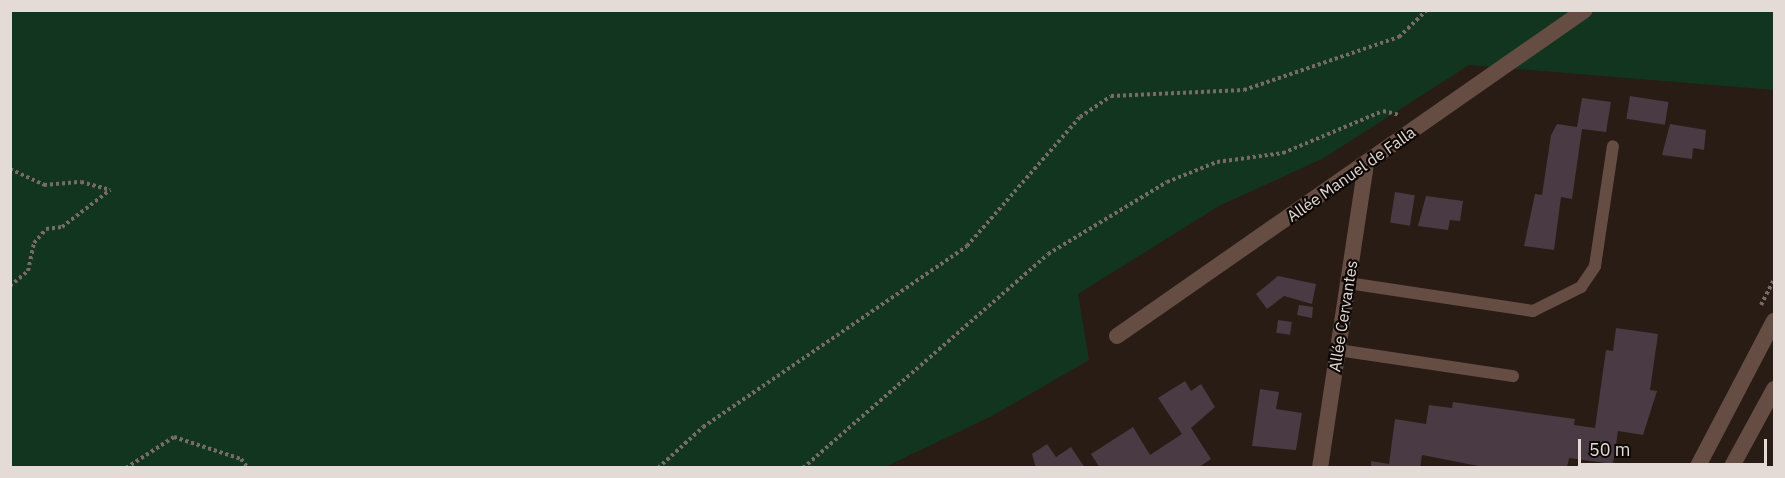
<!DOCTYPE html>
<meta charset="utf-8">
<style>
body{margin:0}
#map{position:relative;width:1785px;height:478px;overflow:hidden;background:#291c15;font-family:"IBM Plex Sans",sans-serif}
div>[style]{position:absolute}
.green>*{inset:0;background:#11351f}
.building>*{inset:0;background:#4a3a43;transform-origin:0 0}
.path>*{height:4px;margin-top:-2px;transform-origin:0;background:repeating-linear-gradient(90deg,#766b65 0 3px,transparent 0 6px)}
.service>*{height:12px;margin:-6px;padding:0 6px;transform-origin:6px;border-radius:6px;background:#654d43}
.minor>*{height:16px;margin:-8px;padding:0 8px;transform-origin:8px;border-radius:8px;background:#654d43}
.tertiary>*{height:16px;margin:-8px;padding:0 8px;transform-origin:8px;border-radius:8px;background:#654d43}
span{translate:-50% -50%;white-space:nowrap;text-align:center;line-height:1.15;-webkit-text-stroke:4.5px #0d0805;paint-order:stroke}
.street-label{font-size:16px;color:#e4dbd6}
.frame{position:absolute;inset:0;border:12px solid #e4dbd6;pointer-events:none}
.scale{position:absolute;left:1578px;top:439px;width:189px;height:27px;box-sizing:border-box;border:3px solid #e4dbd6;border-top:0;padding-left:8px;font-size:18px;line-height:21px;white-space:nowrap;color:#e4dbd6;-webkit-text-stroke:4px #0d0805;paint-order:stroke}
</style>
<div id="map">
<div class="green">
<i style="clip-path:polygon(1774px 10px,1774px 90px,1469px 65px,1324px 158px,1219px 206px,1078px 294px,1089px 360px,992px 416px,885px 467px,11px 468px,10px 11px)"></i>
</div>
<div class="building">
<i style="left:1630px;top:96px;width:39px;height:23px;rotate:9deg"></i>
<i style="clip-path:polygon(1582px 98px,1611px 102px,1606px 132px,1582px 129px,1572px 199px,1561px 197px,1554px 250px,1524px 246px,1535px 194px,1542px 195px,1551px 135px,1557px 124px,1577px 127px)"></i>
<i style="clip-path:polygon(1670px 124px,1706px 130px,1704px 150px,1693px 148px,1692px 159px,1662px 155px)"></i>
<i style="left:1395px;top:192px;width:20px;height:31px;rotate:9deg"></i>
<i style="clip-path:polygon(1426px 196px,1463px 201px,1460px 221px,1450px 220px,1448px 230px,1418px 226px)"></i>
<i style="clip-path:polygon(1278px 276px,1316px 284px,1312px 304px,1284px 296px,1267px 309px,1256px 294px)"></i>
<i style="clip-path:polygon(1299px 305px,1313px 307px,1312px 318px,1297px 315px)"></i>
<i style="left:1278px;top:320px;width:14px;height:13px;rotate:8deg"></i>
<i style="clip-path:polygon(1616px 328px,1658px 334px,1650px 390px,1657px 391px,1643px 435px,1618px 431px,1613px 464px,1569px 458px,1567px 468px,1489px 468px,1422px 455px,1420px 468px,1371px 468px,1371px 461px,1389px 464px,1395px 419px,1426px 424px,1429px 405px,1452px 408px,1453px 402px,1575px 419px,1574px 425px,1595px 428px,1606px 350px,1613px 351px)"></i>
<i style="clip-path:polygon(1185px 381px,1191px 391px,1201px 384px,1215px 407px,1191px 428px,1211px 459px,1198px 468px,1100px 468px,1091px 454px,1133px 427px,1150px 455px,1182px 434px,1158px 398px)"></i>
<i style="clip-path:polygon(1260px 389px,1279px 392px,1276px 409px,1302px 413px,1296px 450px,1252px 446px)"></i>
<i style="clip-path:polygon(1047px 444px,1056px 457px,1071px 447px,1085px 468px,1036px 468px,1032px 454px)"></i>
</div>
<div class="path">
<i style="left:10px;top:169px;width:38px;rotate:25deg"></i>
<i style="left:44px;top:185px;width:37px;rotate:-5deg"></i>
<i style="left:81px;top:182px;width:30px;rotate:15deg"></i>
<i style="left:10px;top:286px;width:23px;rotate:-40deg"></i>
<i style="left:28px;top:271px;width:29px;rotate:-78deg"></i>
<i style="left:34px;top:243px;width:18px;rotate:-49deg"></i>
<i style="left:46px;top:229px;width:16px;rotate:-7deg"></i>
<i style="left:62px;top:227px;width:61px;rotate:-37.6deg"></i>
<i style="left:1761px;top:305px;width:29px;rotate:-63deg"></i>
<i style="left:126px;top:468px;width:57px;rotate:-32.9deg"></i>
<i style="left:174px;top:437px;width:71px;rotate:18.2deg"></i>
<i style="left:241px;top:459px;width:11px;rotate:52deg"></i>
<i style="left:658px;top:468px;width:61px;rotate:-42.3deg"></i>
<i style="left:703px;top:427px;width:320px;rotate:-34.4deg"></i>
<i style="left:967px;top:246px;width:171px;rotate:-48.8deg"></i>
<i style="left:1080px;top:117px;width:37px;rotate:-34deg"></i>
<i style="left:1111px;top:96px;width:133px;rotate:-2.6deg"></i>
<i style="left:1244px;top:90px;width:164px;rotate:-18.9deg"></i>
<i style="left:1399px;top:37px;width:39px;rotate:-44deg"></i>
<i style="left:803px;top:468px;width:325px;rotate:-41.1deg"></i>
<i style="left:1048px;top:254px;width:139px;rotate:-31.2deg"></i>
<i style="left:1167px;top:182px;width:54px;rotate:-21.8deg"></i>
<i style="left:1217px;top:162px;width:67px;rotate:-7.8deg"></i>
<i style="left:1283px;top:153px;width:108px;rotate:-22.8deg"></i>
<i style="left:1383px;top:111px;width:17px;rotate:13deg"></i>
</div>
<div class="service">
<i style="left:1348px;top:283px;width:187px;rotate:8.6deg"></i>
<i style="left:1533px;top:311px;width:54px;rotate:-26.6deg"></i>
<i style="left:1581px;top:287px;width:25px;rotate:-56deg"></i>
<i style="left:1595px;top:266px;width:121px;rotate:-81.5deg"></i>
<i style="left:1338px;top:350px;width:177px;rotate:8.5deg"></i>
</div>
<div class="minor">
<i style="left:1117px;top:336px;width:570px;rotate:-34.86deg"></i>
<i style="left:1320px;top:468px;width:307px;rotate:-81.4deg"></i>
</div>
<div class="tertiary">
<i style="left:1697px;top:468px;width:166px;rotate:-62.4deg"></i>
<i style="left:1731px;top:468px;width:90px;rotate:-61.4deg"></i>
</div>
<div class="street-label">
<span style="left:1351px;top:174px;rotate:-35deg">Allée Manuel de Falla</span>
<span style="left:1343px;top:316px;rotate:-81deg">Allée Cervantes</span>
</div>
<div class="frame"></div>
<div class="scale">50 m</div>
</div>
